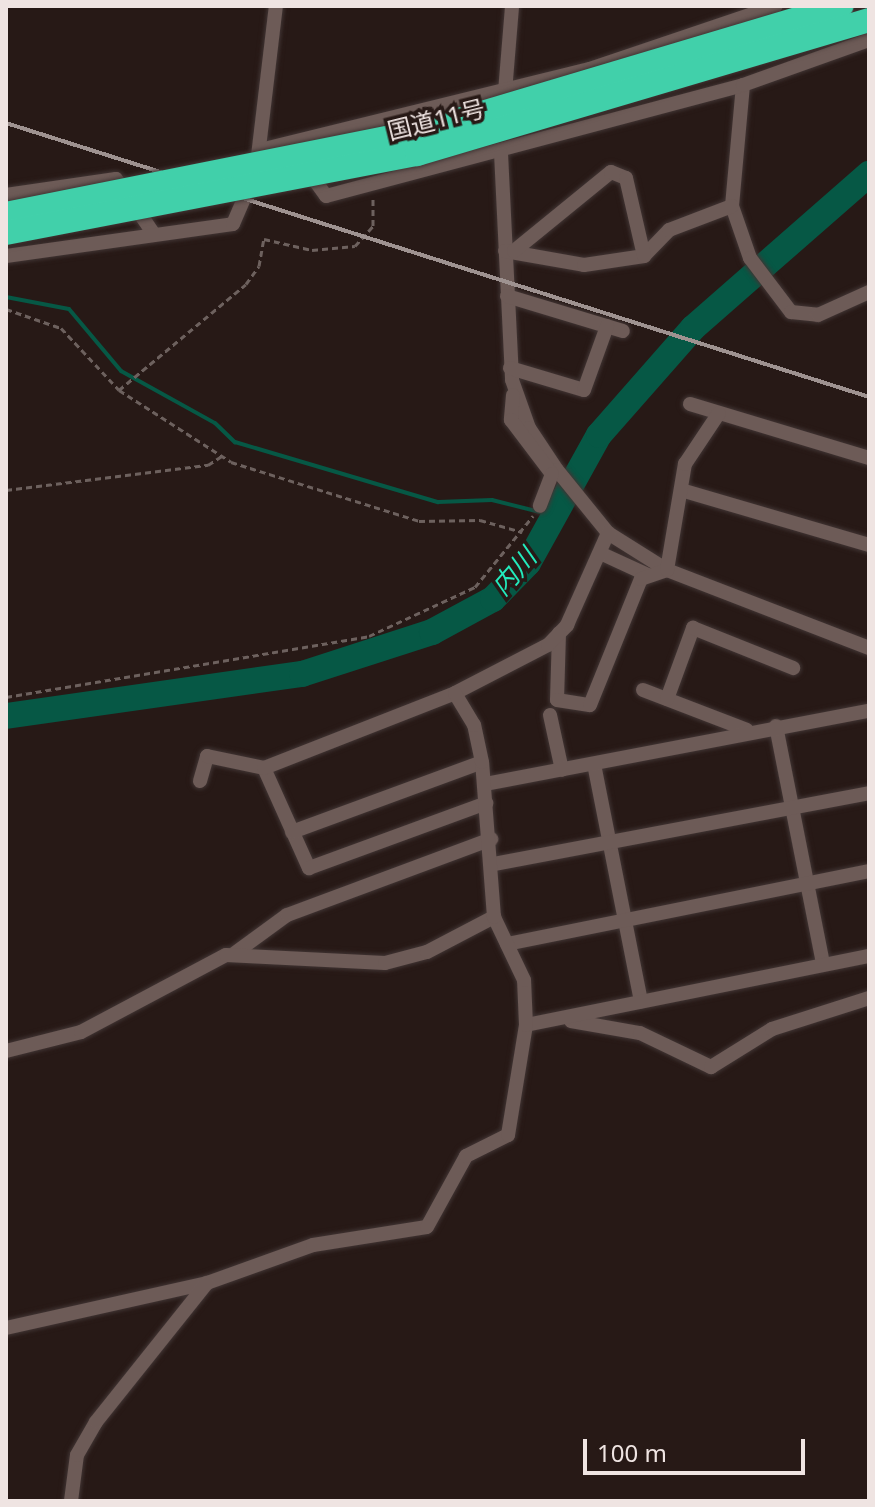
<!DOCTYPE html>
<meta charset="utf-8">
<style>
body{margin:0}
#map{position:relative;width:875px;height:1507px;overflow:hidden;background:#271916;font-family:"Noto Sans","Noto Sans JP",sans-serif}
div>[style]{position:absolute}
.stream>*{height:4px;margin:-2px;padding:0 2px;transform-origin:2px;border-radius:2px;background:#065845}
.river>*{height:26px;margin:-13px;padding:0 13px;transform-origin:13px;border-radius:13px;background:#065845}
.path>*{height:3px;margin-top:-1.5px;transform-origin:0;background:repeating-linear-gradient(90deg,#6d615e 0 6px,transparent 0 10px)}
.roads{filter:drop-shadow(0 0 2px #413534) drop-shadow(0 0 2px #413534)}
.street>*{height:14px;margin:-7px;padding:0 7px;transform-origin:7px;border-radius:7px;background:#6d5b57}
.rail>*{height:4px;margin:-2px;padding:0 2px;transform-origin:2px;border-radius:2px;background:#9e9290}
.bridges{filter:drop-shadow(0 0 2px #413534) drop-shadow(0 0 2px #413534)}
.highway-bridge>*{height:24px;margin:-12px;padding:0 12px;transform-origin:12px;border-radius:12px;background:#41d0aa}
span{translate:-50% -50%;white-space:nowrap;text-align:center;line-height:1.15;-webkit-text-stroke:7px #271916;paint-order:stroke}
.street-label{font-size:24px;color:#efe4e2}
.water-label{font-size:26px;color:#23ebbd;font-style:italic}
.frame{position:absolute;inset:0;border:8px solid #efe4e2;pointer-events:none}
.scale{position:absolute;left:583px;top:1439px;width:222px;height:36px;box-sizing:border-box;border:4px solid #efe4e2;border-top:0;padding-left:10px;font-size:24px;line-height:28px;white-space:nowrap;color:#efe4e2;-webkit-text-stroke:6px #271916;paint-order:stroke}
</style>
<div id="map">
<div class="stream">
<i style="left:6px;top:297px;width:64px;rotate:10.8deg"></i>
<i style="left:69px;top:309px;width:81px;rotate:50deg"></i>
<i style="left:121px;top:371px;width:107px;rotate:29deg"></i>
<i style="left:215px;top:423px;width:28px;rotate:44deg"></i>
<i style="left:235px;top:442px;width:212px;rotate:16.5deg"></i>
<i style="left:438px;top:502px;width:54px;rotate:-2.1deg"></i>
<i style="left:492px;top:500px;width:66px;rotate:14deg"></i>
</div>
<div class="river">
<i style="left:6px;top:716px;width:299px;rotate:-8.1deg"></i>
<i style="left:302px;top:674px;width:137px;rotate:-17.9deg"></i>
<i style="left:432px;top:632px;width:69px;rotate:-28.4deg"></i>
<i style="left:493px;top:599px;width:50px;rotate:-45.8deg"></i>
<i style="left:528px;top:563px;width:146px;rotate:-61deg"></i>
<i style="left:599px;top:435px;width:142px;rotate:-48.7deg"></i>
<i style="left:693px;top:328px;width:234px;rotate:-41.2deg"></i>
</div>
<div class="path">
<i style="left:6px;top:309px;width:58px;rotate:19.1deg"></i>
<i style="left:61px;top:328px;width:85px;rotate:46.9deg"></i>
<i style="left:119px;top:390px;width:133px;rotate:32.7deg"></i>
<i style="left:231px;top:462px;width:197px;rotate:17.4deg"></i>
<i style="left:419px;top:521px;width:61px;rotate:-0.9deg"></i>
<i style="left:480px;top:520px;width:44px;rotate:15.9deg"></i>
<i style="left:119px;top:390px;width:165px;rotate:-39.8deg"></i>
<i style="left:246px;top:284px;width:22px;rotate:-54deg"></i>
<i style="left:259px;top:266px;width:27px;rotate:-80deg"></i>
<i style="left:264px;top:239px;width:49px;rotate:12.9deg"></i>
<i style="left:312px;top:250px;width:43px;rotate:-5.3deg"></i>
<i style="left:355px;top:246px;width:27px;rotate:-48deg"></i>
<i style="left:373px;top:226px;width:28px;rotate:-90deg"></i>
<i style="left:6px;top:490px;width:204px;rotate:-7.1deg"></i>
<i style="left:208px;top:465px;width:17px;rotate:-33deg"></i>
<i style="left:6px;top:697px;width:368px;rotate:-9.5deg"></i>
<i style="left:369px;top:636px;width:117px;rotate:-24.8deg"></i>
<i style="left:475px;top:587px;width:92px;rotate:-50.8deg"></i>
</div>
<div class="roads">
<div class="street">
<i style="left:743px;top:85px;width:121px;rotate:95.2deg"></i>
<i style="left:732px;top:206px;width:55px;rotate:70.9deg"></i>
<i style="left:750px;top:258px;width:68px;rotate:52.8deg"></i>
<i style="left:791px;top:312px;width:27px;rotate:6deg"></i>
<i style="left:818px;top:315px;width:56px;rotate:-24.3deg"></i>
<i style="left:505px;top:92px;width:86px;rotate:-85.3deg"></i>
<i style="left:289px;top:145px;width:63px;rotate:54deg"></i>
<i style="left:326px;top:196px;width:432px;rotate:-14.9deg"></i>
<i style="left:743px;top:85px;width:134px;rotate:-19.7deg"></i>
<i style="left:260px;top:150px;width:340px;rotate:-13.8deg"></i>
<i style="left:590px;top:69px;width:196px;rotate:-18.7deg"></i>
<i style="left:501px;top:153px;width:227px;rotate:87.2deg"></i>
<i style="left:512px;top:380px;width:51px;rotate:70.5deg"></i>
<i style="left:529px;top:428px;width:50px;rotate:56.3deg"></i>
<i style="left:557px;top:470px;width:81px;rotate:51deg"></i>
<i style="left:608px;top:533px;width:70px;rotate:32.1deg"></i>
<i style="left:667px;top:570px;width:217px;rotate:21.1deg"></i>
<i style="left:258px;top:156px;width:151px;rotate:-83.2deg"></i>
<i style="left:6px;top:195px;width:111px;rotate:-8.3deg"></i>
<i style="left:116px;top:179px;width:67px;rotate:55.4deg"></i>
<i style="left:505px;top:251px;width:80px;rotate:10deg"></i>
<i style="left:584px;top:265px;width:61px;rotate:-8.5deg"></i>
<i style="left:644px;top:256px;width:36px;rotate:-46deg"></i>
<i style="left:669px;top:230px;width:67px;rotate:-20.9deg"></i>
<i style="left:514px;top:251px;width:125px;rotate:-39.2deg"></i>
<i style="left:611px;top:172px;width:16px;rotate:22deg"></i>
<i style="left:626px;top:178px;width:80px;rotate:77deg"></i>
<i style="left:6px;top:256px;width:229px;rotate:-8deg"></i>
<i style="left:233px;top:224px;width:48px;rotate:-66.6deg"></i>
<i style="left:507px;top:296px;width:121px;rotate:16.8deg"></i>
<i style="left:510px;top:368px;width:77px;rotate:16.6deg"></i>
<i style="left:584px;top:390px;width:68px;rotate:-70.2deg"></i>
<i style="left:513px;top:395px;width:25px;rotate:95deg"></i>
<i style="left:511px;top:420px;width:68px;rotate:52.8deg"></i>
<i style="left:552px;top:474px;width:34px;rotate:111deg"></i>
<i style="left:690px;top:404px;width:187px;rotate:16.8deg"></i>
<i style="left:681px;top:490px;width:196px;rotate:16.3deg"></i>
<i style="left:600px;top:553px;width:53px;rotate:24.6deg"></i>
<i style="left:559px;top:633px;width:67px;rotate:91.7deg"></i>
<i style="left:557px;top:700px;width:33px;rotate:9deg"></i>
<i style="left:590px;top:705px;width:136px;rotate:-68deg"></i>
<i style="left:641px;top:579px;width:28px;rotate:-19deg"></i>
<i style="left:667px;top:570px;width:108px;rotate:-80.4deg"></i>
<i style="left:685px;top:464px;width:61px;rotate:-56.3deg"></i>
<i style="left:643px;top:690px;width:111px;rotate:21deg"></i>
<i style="left:667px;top:699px;width:76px;rotate:-69.9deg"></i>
<i style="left:693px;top:628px;width:108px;rotate:21.8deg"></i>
<i style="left:550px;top:715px;width:56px;rotate:77.7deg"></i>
<i style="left:776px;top:726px;width:243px;rotate:78.8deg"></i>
<i style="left:594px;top:764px;width:242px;rotate:78.8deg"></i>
<i style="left:264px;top:768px;width:110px;rotate:65.8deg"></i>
<i style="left:309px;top:868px;width:189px;rotate:-20.1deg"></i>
<i style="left:200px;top:781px;width:26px;rotate:-74deg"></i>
<i style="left:207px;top:756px;width:58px;rotate:11.9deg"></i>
<i style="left:264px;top:768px;width:205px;rotate:-21.4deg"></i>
<i style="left:455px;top:693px;width:105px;rotate:-27.3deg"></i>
<i style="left:548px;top:645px;width:28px;rotate:-46deg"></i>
<i style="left:567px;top:625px;width:101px;rotate:-66deg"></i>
<i style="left:485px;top:784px;width:391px;rotate:-10.8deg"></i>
<i style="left:292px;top:832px;width:202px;rotate:-20.2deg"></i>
<i style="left:494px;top:864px;width:382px;rotate:-10.7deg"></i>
<i style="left:507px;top:944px;width:369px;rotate:-11.4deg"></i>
<i style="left:235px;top:953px;width:64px;rotate:-36.2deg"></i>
<i style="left:287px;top:915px;width:218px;rotate:-20.4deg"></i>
<i style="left:571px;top:1021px;width:70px;rotate:9.9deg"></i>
<i style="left:640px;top:1033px;width:79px;rotate:25.6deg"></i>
<i style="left:711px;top:1067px;width:72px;rotate:-31.9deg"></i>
<i style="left:772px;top:1029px;width:102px;rotate:-17.7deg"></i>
<i style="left:526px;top:1025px;width:350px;rotate:-11.4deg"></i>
<i style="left:6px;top:1051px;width:77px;rotate:-14.2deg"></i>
<i style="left:81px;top:1032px;width:164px;rotate:-28deg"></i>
<i style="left:226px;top:955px;width:159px;rotate:2.9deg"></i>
<i style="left:385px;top:963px;width:43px;rotate:-14.7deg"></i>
<i style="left:427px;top:952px;width:76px;rotate:-27.6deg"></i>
<i style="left:6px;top:1328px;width:206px;rotate:-12.6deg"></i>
<i style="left:207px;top:1283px;width:113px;rotate:-19.7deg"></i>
<i style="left:313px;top:1245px;width:115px;rotate:-9deg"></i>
<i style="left:427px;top:1227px;width:81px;rotate:-61.2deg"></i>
<i style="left:466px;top:1156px;width:47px;rotate:-26.6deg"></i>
<i style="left:508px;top:1135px;width:111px;rotate:-80.7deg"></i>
<i style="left:526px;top:1025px;width:45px;rotate:-92.5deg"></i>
<i style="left:524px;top:980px;width:70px;rotate:-115.5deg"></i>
<i style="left:494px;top:917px;width:155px;rotate:-94.4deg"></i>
<i style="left:482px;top:762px;width:38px;rotate:-102deg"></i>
<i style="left:474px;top:725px;width:37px;rotate:-121deg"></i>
<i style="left:71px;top:1501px;width:46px;rotate:-82.6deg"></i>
<i style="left:77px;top:1455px;width:38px;rotate:-60deg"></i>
<i style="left:96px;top:1422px;width:178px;rotate:-51.4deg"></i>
</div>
</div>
<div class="rail">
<i style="left:6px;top:123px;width:905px;rotate:17.61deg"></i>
</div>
<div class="bridges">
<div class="highway-bridge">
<i style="left:6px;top:214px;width:420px;rotate:-11.3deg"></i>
<i style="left:418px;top:132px;width:442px;rotate:-16.6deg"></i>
<i style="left:6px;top:233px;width:419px;rotate:-10.9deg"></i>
<i style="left:417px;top:154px;width:471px;rotate:-16.5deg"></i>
</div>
</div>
<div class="street-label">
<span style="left:436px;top:119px;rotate:-14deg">国道11号</span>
</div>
<div class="water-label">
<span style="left:514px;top:572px;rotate:-49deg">内川</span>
</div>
<div class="frame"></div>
<div class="scale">100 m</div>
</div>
